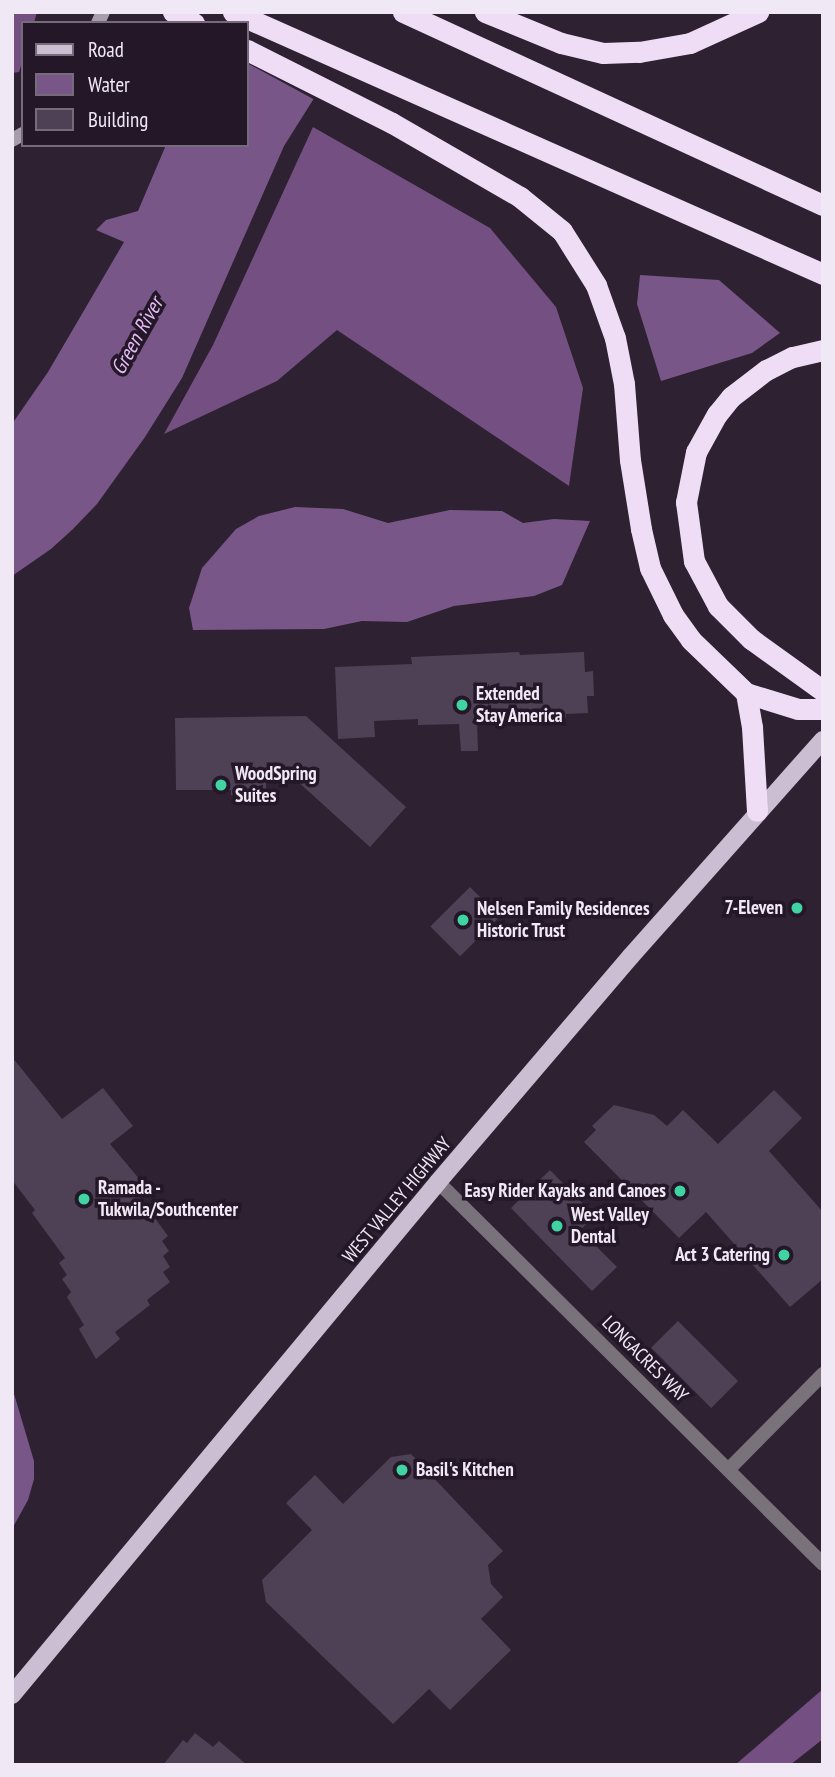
<!DOCTYPE html>
<style>
body{margin:0}
#map{position:relative;width:835px;height:1777px;overflow:hidden;background:#2d2132;font-family:"PT Sans Narrow",sans-serif}
div>[style]{position:absolute}
.forest>*{inset:0;background:#735081}
.water>*{inset:0;background:#795688}
.pier>*{inset:0;background:#2d2132}
.building>*{inset:0;background:#4f4155;transform-origin:0 0}
.minor>*{height:14px;margin:-7px;padding:0 7px;transform-origin:7px;border-radius:7px;background:#79727b}
.tertiary>*{height:14px;margin:-7px;padding:0 7px;transform-origin:7px;border-radius:7px;background:#79727b}
.secondary>*{height:14px;margin:-7px;padding:0 7px;transform-origin:7px;border-radius:7px;background:#a89dac}
.primary>*{height:18px;margin:-9px;padding:0 9px;transform-origin:9px;border-radius:9px;background:#ccbed2}
.motorway>*{height:21px;margin:-10.5px;padding:0 10.5px;transform-origin:10.5px;border-radius:10.5px;background:#eeddf5}
.dots>*{width:19px;height:19px;translate:-50% -50%;box-sizing:border-box;border:4px solid #231728;border-radius:50%}
span{translate:-50% -50%;white-space:nowrap;text-align:center;line-height:1.15;-webkit-text-stroke:7px #231728;paint-order:stroke}
.poi-label{font-size:19px;color:#f0e8f4;font-weight:700}
.left{translate:0 -50%;text-align:left}
.right{translate:-100% -50%;text-align:right}
.street-label{font-size:19px;color:#f0e8f4}
.water-label{font-size:21px;color:#e5bbf6;font-style:italic}
.frame{position:absolute;inset:0;border:14px solid #f0e8f4;pointer-events:none}
.legend{position:absolute;left:21px;top:21px;width:228px;height:126px;box-sizing:border-box;background:#231728;border:2px solid #756b7a;margin:0;padding:9px 12px;list-style:none;font-size:21px;color:#f0e8f4}
.legend li{display:flex;align-items:center;gap:14px;height:35px}
.legend b{width:35px;border:2px solid #756b7a}
</style>
<div id="map">
<div class="forest">
<i style="clip-path:polygon(12px 12px,37px 12px,34px 23px,23px 23px,23px 59px,19px 72px,12px 73px)"></i>
<i style="clip-path:polygon(313px 127px,490px 228px,556px 307px,583px 388px,569px 486px,337px 330px,277px 381px,164px 434px,213px 345px)"></i>
<i style="clip-path:polygon(823px 1689px,823px 1739px,790px 1765px,735px 1765px)"></i>
</div>
<div class="water">
<i style="clip-path:polygon(244px 12px,318px 92px,284px 146px,182px 378px,145px 437px,97px 504px,73px 529px,51px 549px,12px 576px,12px 424px,48px 372px,124px 242px,96px 230px,106px 220px,138px 211px,166px 145px,247px 145px)"></i>
<i style="clip-path:polygon(640px 275px,719px 280px,780px 333px,752px 353px,661px 381px,637px 304px)"></i>
<i style="clip-path:polygon(295px 507px,343px 509px,388px 523px,450px 510px,502px 511px,523px 523px,554px 519px,590px 521px,562px 585px,534px 596px,454px 606px,407px 622px,362px 621px,324px 629px,193px 630px,189px 608px,202px 568px,236px 529px,259px 516px)"></i>
<i style="clip-path:polygon(12px 1387px,34px 1461px,34px 1479px,28px 1500px,12px 1529px)"></i>
</div>
<div class="pier">
<i style="clip-path:polygon(240px 12px,387px 12px,317px 101px,247px 63px,247px 23px)"></i>
</div>
<div class="building">
<i style="clip-path:polygon(519px 652px,520px 655px,584px 652px,585px 672px,593px 671px,594px 696px,587px 696px,588px 713px,566px 714px,566px 718px,477px 721px,478px 751px,461px 751px,459px 724px,418px 725px,418px 719px,374px 721px,375px 737px,338px 739px,335px 667px,412px 664px,411px 657px)"></i>
<i style="clip-path:polygon(306px 716px,406px 807px,370px 847px,296px 780px,266px 781px,266px 794px,231px 795px,231px 790px,176px 790px,175px 718px)"></i>
<i style="left:470px;top:887px;width:42px;height:56px;rotate:45deg"></i>
<i style="clip-path:polygon(12px 1057px,62px 1119px,103px 1088px,133px 1126px,110px 1144px,141px 1181px,133px 1188px,168px 1236px,162px 1241px,169px 1251px,163px 1256px,170px 1267px,163px 1272px,170px 1282px,147px 1300px,150px 1305px,115px 1332px,120px 1339px,96px 1359px,79px 1329px,84px 1325px,67px 1297px,71px 1292px,62px 1279px,67px 1275px,59px 1263px,65px 1258px,32px 1213px,35px 1210px,12px 1180px)"></i>
<i style="clip-path:polygon(774px 1090px,802px 1118px,769px 1151px,823px 1212px,823px 1279px,790px 1307px,706px 1212px,679px 1238px,584px 1142px,596px 1130px,592px 1126px,614px 1105px,654px 1115px,667px 1126px,683px 1110px,718px 1144px)"></i>
<i style="clip-path:polygon(550px 1170px,595px 1216px,580px 1230px,617px 1267px,592px 1291px,511px 1208px)"></i>
<i style="left:678px;top:1321px;width:85px;height:38px;rotate:45deg"></i>
<i style="clip-path:polygon(411px 1454px,503px 1551px,488px 1565px,491px 1584px,503px 1597px,481px 1619px,511px 1650px,450px 1710px,429px 1689px,393px 1724px,266px 1602px,262px 1580px,312px 1530px,286px 1503px,315px 1475px,343px 1504px,391px 1457px)"></i>
<i style="clip-path:polygon(195px 1733px,213px 1747px,219px 1741px,247px 1765px,163px 1765px,183px 1740px,187px 1743px)"></i>
</div>
<div class="minor">
<i style="left:729px;top:1469px;width:134px;rotate:-45.3deg"></i>
</div>
<div class="tertiary">
<i style="left:438px;top:1182px;width:542px;rotate:44.78deg"></i>
</div>
<div class="secondary">
<i style="left:98px;top:23px;width:12px;rotate:-66deg"></i>
<i style="left:12px;top:140px;width:13px;rotate:-29deg"></i>
</div>
<div class="primary">
<i style="left:12px;top:1695px;width:667px;rotate:-50.29deg"></i>
<i style="left:438px;top:1182px;width:297px;rotate:-49.5deg"></i>
<i style="left:631px;top:956px;width:289px;rotate:-48.4deg"></i>
</div>
<div class="motorway">
<i style="left:173px;top:12px;width:24px;rotate:28deg"></i>
<i style="left:233px;top:12px;width:646px;rotate:23.94deg"></i>
<i style="left:403px;top:12px;width:462px;rotate:24.7deg"></i>
<i style="left:485px;top:12px;width:82px;rotate:22.2deg"></i>
<i style="left:561px;top:43px;width:43px;rotate:13.4deg"></i>
<i style="left:603px;top:53px;width:36px;rotate:-2deg"></i>
<i style="left:639px;top:52px;width:52px;rotate:-10deg"></i>
<i style="left:690px;top:43px;width:75px;rotate:-24.5deg"></i>
<i style="left:247px;top:50px;width:162px;rotate:26.7deg"></i>
<i style="left:392px;top:123px;width:148px;rotate:30deg"></i>
<i style="left:520px;top:197px;width:54px;rotate:39deg"></i>
<i style="left:562px;top:231px;width:64px;rotate:57.8deg"></i>
<i style="left:596px;top:285px;width:56px;rotate:70.3deg"></i>
<i style="left:615px;top:338px;width:47px;rotate:78.9deg"></i>
<i style="left:624px;top:384px;width:76px;rotate:85.5deg"></i>
<i style="left:630px;top:460px;width:70px;rotate:80.9deg"></i>
<i style="left:641px;top:529px;width:40px;rotate:77deg"></i>
<i style="left:650px;top:568px;width:52px;rotate:63.9deg"></i>
<i style="left:673px;top:615px;width:31px;rotate:54deg"></i>
<i style="left:691px;top:640px;width:76px;rotate:43.9deg"></i>
<i style="left:746px;top:693px;width:54px;rotate:17.1deg"></i>
<i style="left:798px;top:709px;width:25px"></i>
<i style="left:823px;top:350px;width:32px;rotate:167deg"></i>
<i style="left:792px;top:357px;width:29px;rotate:153deg"></i>
<i style="left:766px;top:370px;width:44px;rotate:142.4deg"></i>
<i style="left:731px;top:397px;width:22px;rotate:129deg"></i>
<i style="left:717px;top:414px;width:43px;rotate:118.9deg"></i>
<i style="left:696px;top:452px;width:51px;rotate:101.3deg"></i>
<i style="left:686px;top:502px;width:60px;rotate:82.3deg"></i>
<i style="left:694px;top:561px;width:51px;rotate:61.9deg"></i>
<i style="left:718px;top:606px;width:47px;rotate:45deg"></i>
<i style="left:751px;top:639px;width:89px;rotate:35.8deg"></i>
<i style="left:746px;top:693px;width:35px;rotate:80deg"></i>
<i style="left:752px;top:727px;width:84px;rotate:86.6deg"></i>
</div>
<div class="dots">
<i style="left:462px;top:705px;background:#40d4a2"></i>
<i style="left:221px;top:785px;background:#40d4a2"></i>
<i style="left:797px;top:908px;background:#40d4a2"></i>
<i style="left:463px;top:920px;background:#40d4a2"></i>
<i style="left:680px;top:1191px;background:#40d4a2"></i>
<i style="left:84px;top:1199px;background:#40d4a2"></i>
<i style="left:557px;top:1226px;background:#40d4a2"></i>
<i style="left:784px;top:1255px;background:#40d4a2"></i>
<i style="left:402px;top:1470px;background:#40d4a2"></i>
</div>
<div class="poi-label">
<span class="left" style="left:476px;top:705px">Extended<br>Stay America</span>
<span class="left" style="left:235px;top:785px">WoodSpring<br>Suites</span>
<span class="right" style="left:783px;top:908px">7-Eleven</span>
<span class="left" style="left:477px;top:920px">Nelsen Family Residences<br>Historic Trust</span>
<span class="left" style="left:98px;top:1199px">Ramada -<br>Tukwila/Southcenter</span>
<span class="right" style="left:666px;top:1191px">Easy Rider Kayaks and Canoes</span>
<span class="left" style="left:571px;top:1226px">West Valley<br>Dental</span>
<span class="right" style="left:770px;top:1255px">Act 3 Catering</span>
<span class="left" style="left:416px;top:1470px">Basil's Kitchen</span>
</div>
<div class="street-label">
<span style="left:397px;top:1200px;rotate:-50deg">WEST VALLEY HIGHWAY</span>
<span style="left:645px;top:1359px;rotate:45deg">LONGACRES WAY</span>
</div>
<div class="water-label">
<span style="left:137px;top:336px;rotate:-61deg">Green River</span>
</div>
<div class="frame"></div>
<ul class="legend">
<li><b style="height:9px;background:#ccbed2"></b>Road</li>
<li><b style="height:19px;background:#795688"></b>Water</li>
<li><b style="height:19px;background:#4f4155"></b>Building</li>
</ul>
</div>
